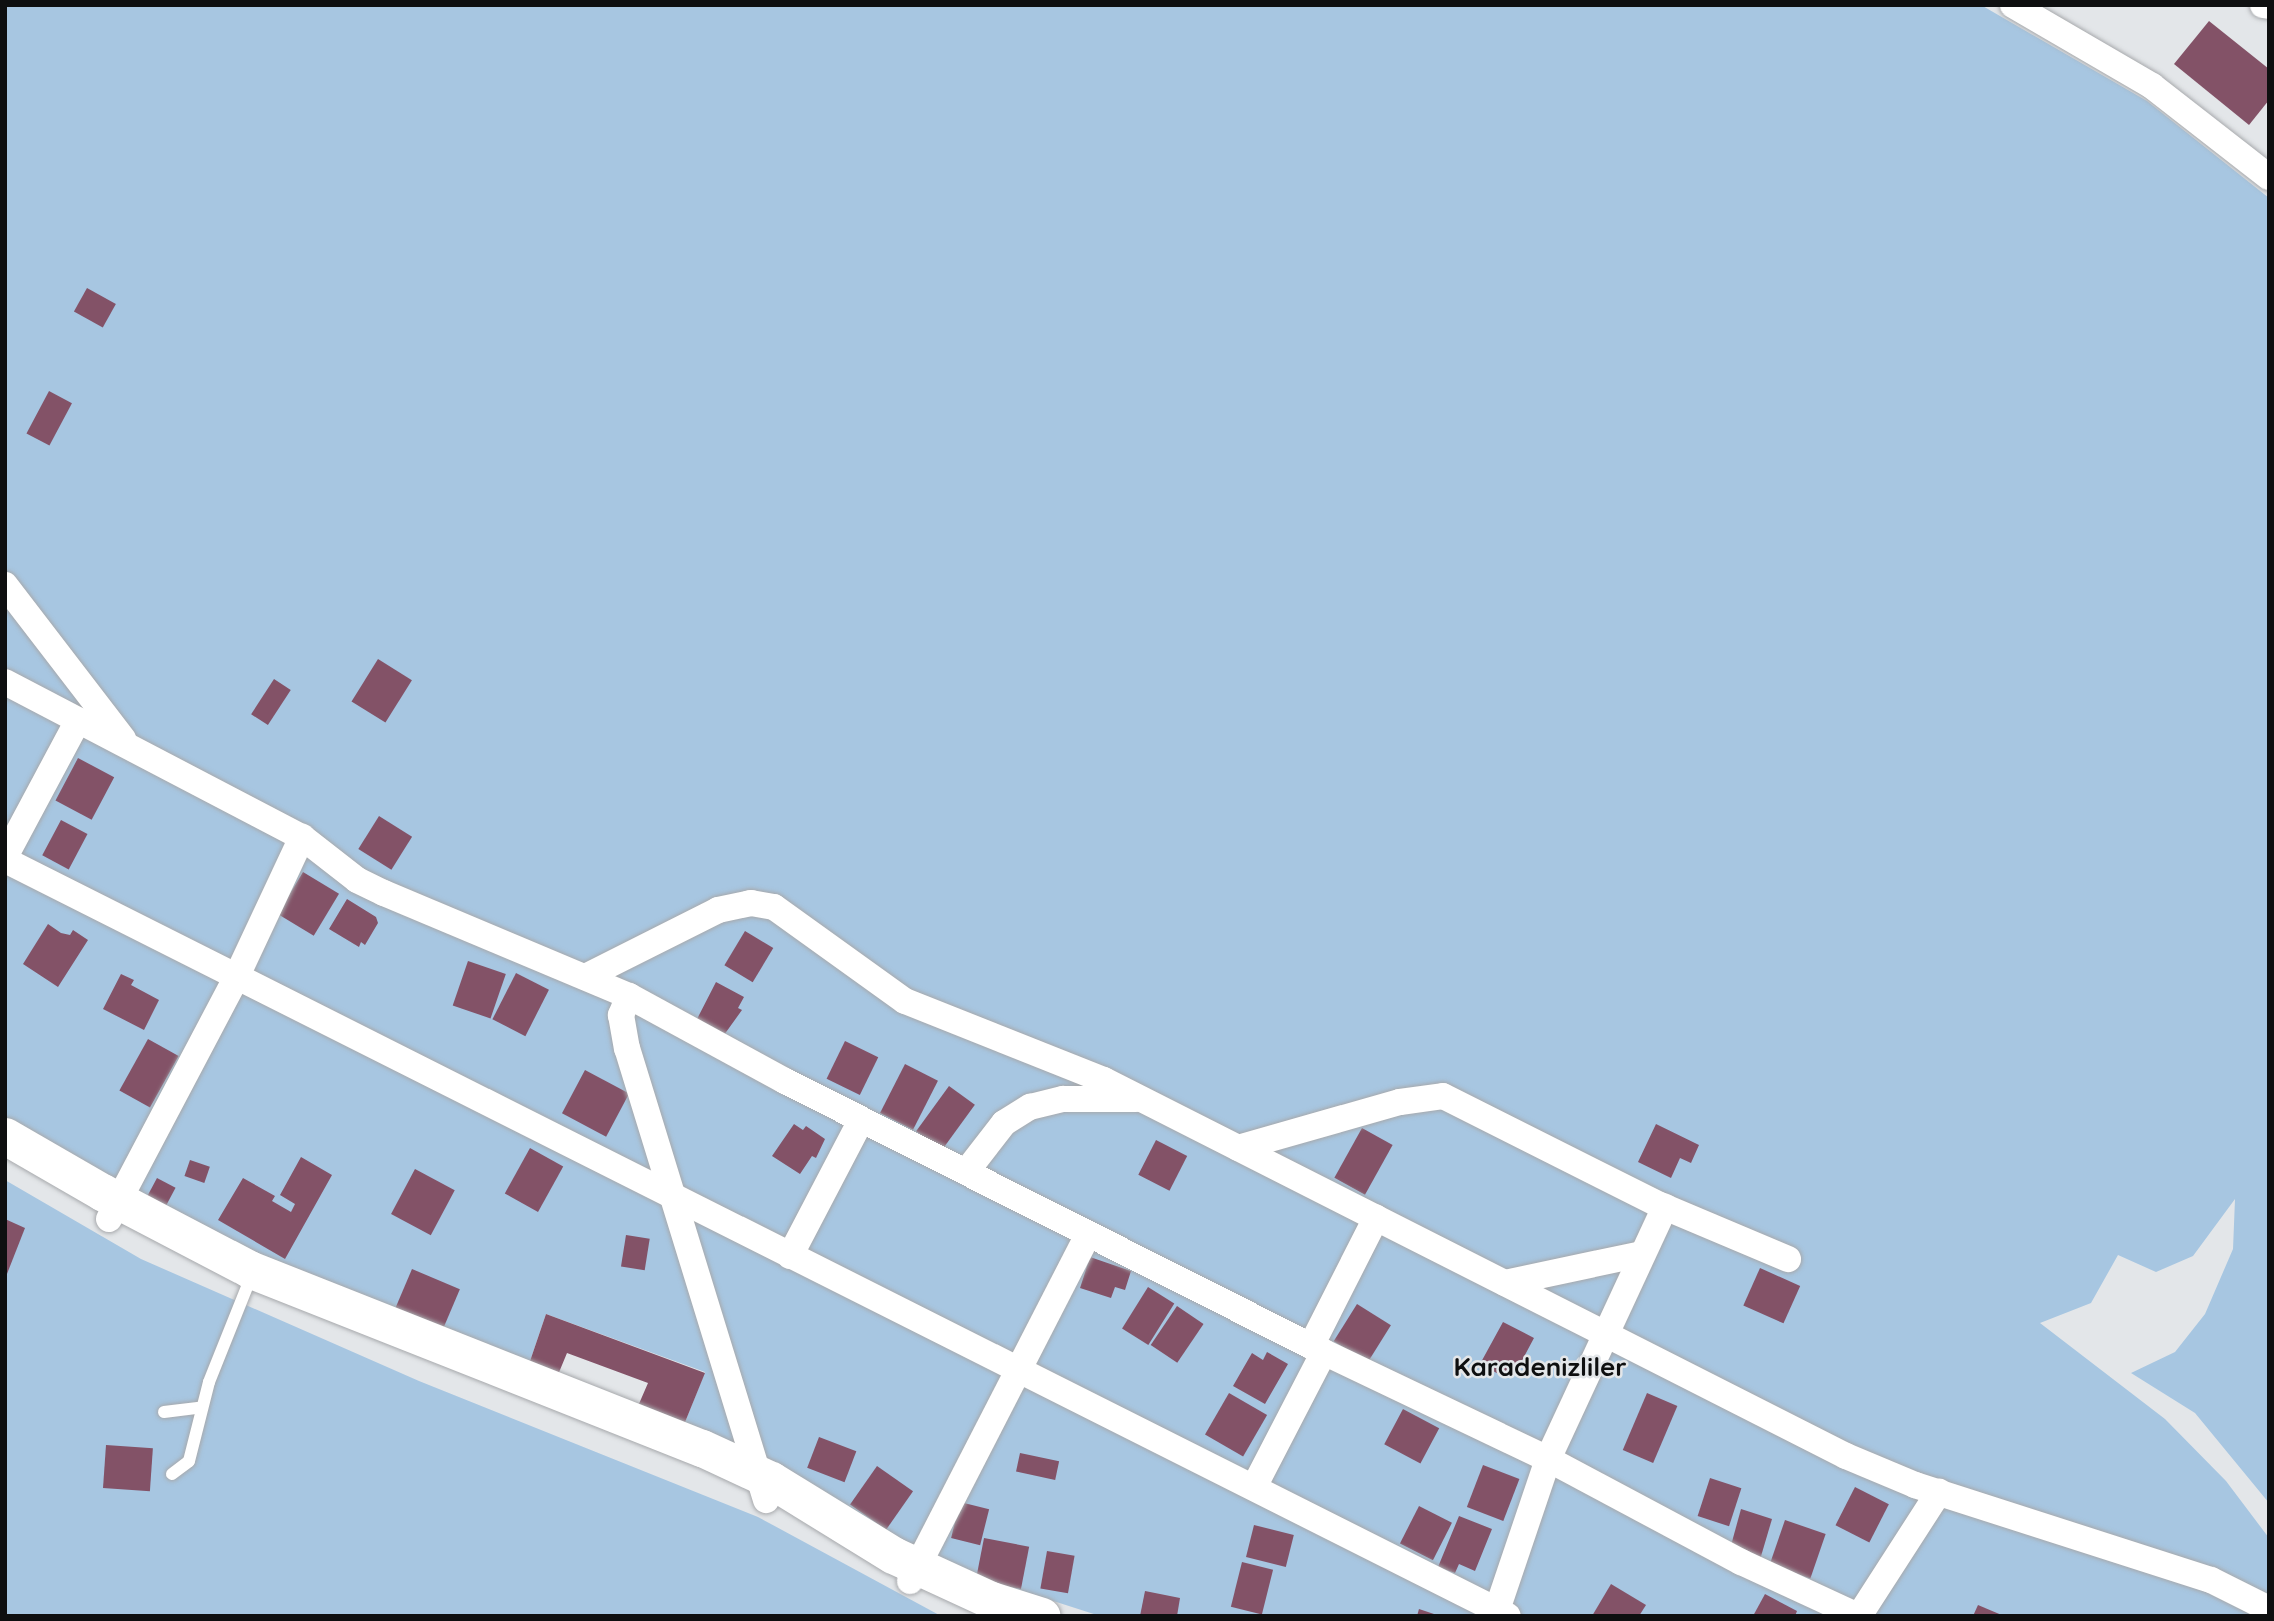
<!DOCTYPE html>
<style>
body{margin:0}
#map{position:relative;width:2274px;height:1621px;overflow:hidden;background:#e3e6e9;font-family:Quicksand,sans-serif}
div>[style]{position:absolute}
.green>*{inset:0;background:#a7c6e1}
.building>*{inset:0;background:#835267;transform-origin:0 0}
.roads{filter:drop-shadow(0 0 2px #a7a9ac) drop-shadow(0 0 2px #a7a9ac)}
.lane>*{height:12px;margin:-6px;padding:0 6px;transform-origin:6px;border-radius:6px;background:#fff}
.street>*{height:26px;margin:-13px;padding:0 13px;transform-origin:13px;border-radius:13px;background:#fff}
.secondary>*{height:37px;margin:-18.5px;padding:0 18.5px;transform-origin:18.5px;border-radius:18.5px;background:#fff}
span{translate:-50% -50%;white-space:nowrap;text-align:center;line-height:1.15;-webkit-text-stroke:5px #e3e6e9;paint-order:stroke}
.district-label{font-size:26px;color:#0e0f10;font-weight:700}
.frame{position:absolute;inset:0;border:7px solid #0e0f10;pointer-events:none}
</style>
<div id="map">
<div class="green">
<i style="clip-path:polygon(5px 5px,1981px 5px,2147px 101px,2269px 198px,2269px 1503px,2195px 1413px,2131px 1373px,2175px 1352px,2205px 1314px,2233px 1249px,2235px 1199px,2193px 1256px,2156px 1272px,2118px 1255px,2091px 1303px,2040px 1323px,2165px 1419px,2226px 1481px,2269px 1538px,2269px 1616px,1100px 1616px,941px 1565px,681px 1432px,705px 1372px,546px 1314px,527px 1370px,331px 1290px,5px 1125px)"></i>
<i style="clip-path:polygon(5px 1180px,141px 1259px,419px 1381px,758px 1517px,941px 1616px,5px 1616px)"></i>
</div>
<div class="building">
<i style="clip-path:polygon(2209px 21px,2269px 69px,2269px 100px,2249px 125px,2174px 64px)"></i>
<i style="left:87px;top:288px;width:33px;height:27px;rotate:29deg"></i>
<i style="left:49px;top:391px;width:26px;height:48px;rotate:28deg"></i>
<i style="left:378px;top:659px;width:40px;height:50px;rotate:32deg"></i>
<i style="left:274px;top:679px;width:20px;height:42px;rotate:33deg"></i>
<i style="left:78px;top:758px;width:41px;height:48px;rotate:28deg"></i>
<i style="left:379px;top:816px;width:39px;height:39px;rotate:32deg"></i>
<i style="left:61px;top:820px;width:30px;height:40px;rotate:28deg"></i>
<i style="left:303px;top:872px;width:42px;height:49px;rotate:31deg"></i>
<i style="clip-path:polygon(347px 899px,376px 917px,378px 923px,365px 945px,361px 942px,359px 947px,329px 929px)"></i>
<i style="clip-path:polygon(48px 924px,61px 933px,70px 935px,73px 930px,88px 940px,58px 987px,23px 964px)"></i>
<i style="left:745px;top:931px;width:33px;height:40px;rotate:31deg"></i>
<i style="left:468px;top:961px;width:40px;height:47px;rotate:19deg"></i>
<i style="left:516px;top:973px;width:37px;height:52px;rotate:27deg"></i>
<i style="clip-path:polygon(121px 974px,134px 980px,131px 985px,159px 1000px,144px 1030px,103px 1009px)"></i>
<i style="clip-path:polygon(716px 982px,744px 997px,738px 1008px,742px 1010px,724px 1035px,696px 1021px)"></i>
<i style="left:148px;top:1039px;width:35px;height:59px;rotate:29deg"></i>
<i style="left:845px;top:1041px;width:37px;height:42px;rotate:26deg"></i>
<i style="left:905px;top:1064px;width:37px;height:55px;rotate:27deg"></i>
<i style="left:585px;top:1070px;width:50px;height:49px;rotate:28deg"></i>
<i style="left:949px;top:1086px;width:32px;height:56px;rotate:36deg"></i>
<i style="clip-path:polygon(794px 1124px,803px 1130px,806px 1126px,825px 1139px,816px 1158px,812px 1156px,800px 1174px,772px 1156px)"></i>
<i style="clip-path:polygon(1656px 1124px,1699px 1145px,1691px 1163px,1680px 1158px,1671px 1178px,1638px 1162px)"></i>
<i style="left:1362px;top:1128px;width:35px;height:57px;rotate:29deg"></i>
<i style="left:1156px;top:1140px;width:35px;height:39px;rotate:27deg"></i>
<i style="left:530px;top:1148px;width:38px;height:52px;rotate:29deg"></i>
<i style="clip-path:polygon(301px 1157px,332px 1175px,285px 1259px,218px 1220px,243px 1178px,275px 1196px,272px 1201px,291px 1212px,295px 1204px,280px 1195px)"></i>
<i style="left:190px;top:1160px;width:21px;height:17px;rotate:19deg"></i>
<i style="left:415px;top:1169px;width:45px;height:51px;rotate:28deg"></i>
<i style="left:157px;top:1178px;width:21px;height:29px;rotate:28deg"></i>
<i style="clip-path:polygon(5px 1219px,25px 1228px,5px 1279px)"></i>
<i style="left:626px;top:1235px;width:24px;height:32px;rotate:9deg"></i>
<i style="clip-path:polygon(1090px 1257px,1131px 1271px,1125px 1290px,1115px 1287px,1111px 1298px,1080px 1288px)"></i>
<i style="left:1760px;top:1268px;width:44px;height:41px;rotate:24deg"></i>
<i style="left:412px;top:1269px;width:52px;height:50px;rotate:23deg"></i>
<i style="left:1148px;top:1287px;width:31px;height:49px;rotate:32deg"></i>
<i style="left:1357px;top:1304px;width:40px;height:44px;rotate:32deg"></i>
<i style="left:1177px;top:1306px;width:32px;height:47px;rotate:34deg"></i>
<i style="clip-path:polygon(546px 1314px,705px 1373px,681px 1432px,635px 1413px,648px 1383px,567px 1353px,555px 1382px,527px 1370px)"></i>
<i style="clip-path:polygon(1503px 1322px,1534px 1338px,1517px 1370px,1512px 1367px,1506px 1378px,1480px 1364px)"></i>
<i style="clip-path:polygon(1267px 1352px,1288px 1364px,1265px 1404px,1233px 1386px,1252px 1353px,1263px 1360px)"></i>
<i style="left:1229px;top:1393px;width:44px;height:48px;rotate:30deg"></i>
<i style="left:1647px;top:1393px;width:33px;height:62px;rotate:23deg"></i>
<i style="left:1403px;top:1409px;width:41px;height:40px;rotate:28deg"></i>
<i style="left:819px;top:1437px;width:40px;height:33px;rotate:21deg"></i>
<i style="left:106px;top:1445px;width:47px;height:43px;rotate:4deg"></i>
<i style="left:1020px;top:1453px;width:40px;height:19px;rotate:12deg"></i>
<i style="left:1483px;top:1465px;width:39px;height:45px;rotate:21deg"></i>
<i style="left:877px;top:1466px;width:44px;height:47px;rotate:35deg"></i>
<i style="left:1710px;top:1478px;width:33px;height:40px;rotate:18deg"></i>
<i style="left:1855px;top:1487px;width:38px;height:43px;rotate:27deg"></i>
<i style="left:960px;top:1502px;width:30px;height:37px;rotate:14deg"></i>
<i style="left:1419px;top:1506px;width:37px;height:42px;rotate:27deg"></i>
<i style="clip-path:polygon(1741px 1509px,1772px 1519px,1759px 1563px,1730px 1549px)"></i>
<i style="clip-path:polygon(1459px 1516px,1492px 1529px,1475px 1571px,1459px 1564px,1455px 1573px,1438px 1567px)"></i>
<i style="left:1785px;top:1520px;width:43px;height:47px;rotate:19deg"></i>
<i style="left:1254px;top:1525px;width:41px;height:33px;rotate:14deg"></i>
<i style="left:984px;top:1538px;width:46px;height:43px;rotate:11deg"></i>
<i style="left:1047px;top:1551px;width:28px;height:38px;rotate:10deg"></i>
<i style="left:1242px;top:1562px;width:32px;height:46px;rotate:14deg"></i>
<i style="clip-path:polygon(1611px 1584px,1646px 1605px,1639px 1616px,1592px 1616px)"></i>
<i style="clip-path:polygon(1145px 1591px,1180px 1598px,1177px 1616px,1140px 1616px)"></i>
<i style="clip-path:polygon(1765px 1594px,1797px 1611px,1795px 1616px,1753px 1616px)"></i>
<i style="clip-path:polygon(1978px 1605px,2004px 1616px,1973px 1616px)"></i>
<i style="clip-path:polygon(1419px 1609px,1437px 1615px,1437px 1616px,1417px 1616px)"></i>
</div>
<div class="roads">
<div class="lane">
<i style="left:164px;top:1412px;width:38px;rotate:-7deg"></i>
<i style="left:172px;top:1474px;width:21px;rotate:-37deg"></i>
<i style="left:189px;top:1461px;width:81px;rotate:-75.8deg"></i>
<i style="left:209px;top:1382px;width:102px;rotate:-68.2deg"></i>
</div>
<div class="street">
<i style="left:2013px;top:5px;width:161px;rotate:30.2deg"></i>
<i style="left:2152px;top:86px;width:148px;rotate:37.9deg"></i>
<i style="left:2263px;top:5px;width:6px;rotate:9deg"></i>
<i style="left:5px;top:585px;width:194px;rotate:52.5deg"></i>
<i style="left:5px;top:682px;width:335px;rotate:27.6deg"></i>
<i style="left:302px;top:837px;width:70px;rotate:38deg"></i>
<i style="left:357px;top:880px;width:30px;rotate:26deg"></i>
<i style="left:384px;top:893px;width:266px;rotate:22.8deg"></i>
<i style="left:629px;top:996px;width:178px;rotate:28.6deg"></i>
<i style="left:785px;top:1081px;width:589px;rotate:26.74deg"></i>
<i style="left:1311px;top:1346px;width:263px;rotate:25.5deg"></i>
<i style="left:1548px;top:1459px;width:219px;rotate:28.1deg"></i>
<i style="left:1741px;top:1562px;width:129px;rotate:24.8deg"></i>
<i style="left:5px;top:857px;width:155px;rotate:-61.9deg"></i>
<i style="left:5px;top:860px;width:1682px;rotate:26.7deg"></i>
<i style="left:585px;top:977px;width:149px;rotate:-26.7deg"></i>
<i style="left:718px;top:910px;width:34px;rotate:-12deg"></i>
<i style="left:751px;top:903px;width:23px;rotate:10deg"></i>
<i style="left:774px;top:907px;width:161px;rotate:35.7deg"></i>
<i style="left:905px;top:1001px;width:214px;rotate:21.7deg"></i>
<i style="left:1104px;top:1080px;width:832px;rotate:26.87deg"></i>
<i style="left:1846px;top:1456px;width:75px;rotate:22.8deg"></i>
<i style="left:1915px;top:1485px;width:311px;rotate:17.8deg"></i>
<i style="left:2211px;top:1580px;width:65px;rotate:26.6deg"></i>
<i style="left:629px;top:996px;width:21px;rotate:113deg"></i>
<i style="left:621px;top:1015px;width:34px;rotate:80deg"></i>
<i style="left:627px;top:1048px;width:473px;rotate:72.9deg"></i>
<i style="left:1238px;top:1148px;width:168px;rotate:-15.9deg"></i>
<i style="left:1400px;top:1102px;width:43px;rotate:-7.9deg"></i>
<i style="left:1443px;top:1096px;width:243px;rotate:26.7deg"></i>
<i style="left:1660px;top:1205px;width:139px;rotate:22.9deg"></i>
<i style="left:966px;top:1172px;width:62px;rotate:-52.2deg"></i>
<i style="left:1004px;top:1123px;width:31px;rotate:-32deg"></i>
<i style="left:1030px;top:1107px;width:34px;rotate:-14deg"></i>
<i style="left:1063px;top:1099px;width:73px"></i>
<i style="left:109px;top:1219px;width:272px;rotate:-62.2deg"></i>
<i style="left:236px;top:978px;width:156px;rotate:-64.9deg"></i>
<i style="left:790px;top:1256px;width:153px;rotate:-62.4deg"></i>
<i style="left:1505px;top:1283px;width:139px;rotate:-12deg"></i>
<i style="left:1311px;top:1346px;width:144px;rotate:-63.1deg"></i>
<i style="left:1254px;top:1487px;width:152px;rotate:-62.6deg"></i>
<i style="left:910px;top:1581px;width:390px;rotate:-62.8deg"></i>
<i style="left:1497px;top:1610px;width:159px;rotate:-71.3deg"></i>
<i style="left:1548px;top:1459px;width:278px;rotate:-65.1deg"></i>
<i style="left:1859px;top:1616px;width:148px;rotate:-57.2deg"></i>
</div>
<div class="secondary">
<i style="left:5px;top:1136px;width:112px;rotate:30deg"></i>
<i style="left:102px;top:1192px;width:166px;rotate:27.6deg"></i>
<i style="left:249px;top:1269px;width:487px;rotate:21.6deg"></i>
<i style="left:702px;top:1448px;width:76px;rotate:24.9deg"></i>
<i style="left:771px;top:1480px;width:143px;rotate:31.6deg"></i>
<i style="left:893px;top:1555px;width:108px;rotate:24.7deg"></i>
<i style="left:991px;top:1600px;width:53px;rotate:17.4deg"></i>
</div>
</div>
<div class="district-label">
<span style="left:1540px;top:1367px">Karadenizliler</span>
</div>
<div class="frame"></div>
</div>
